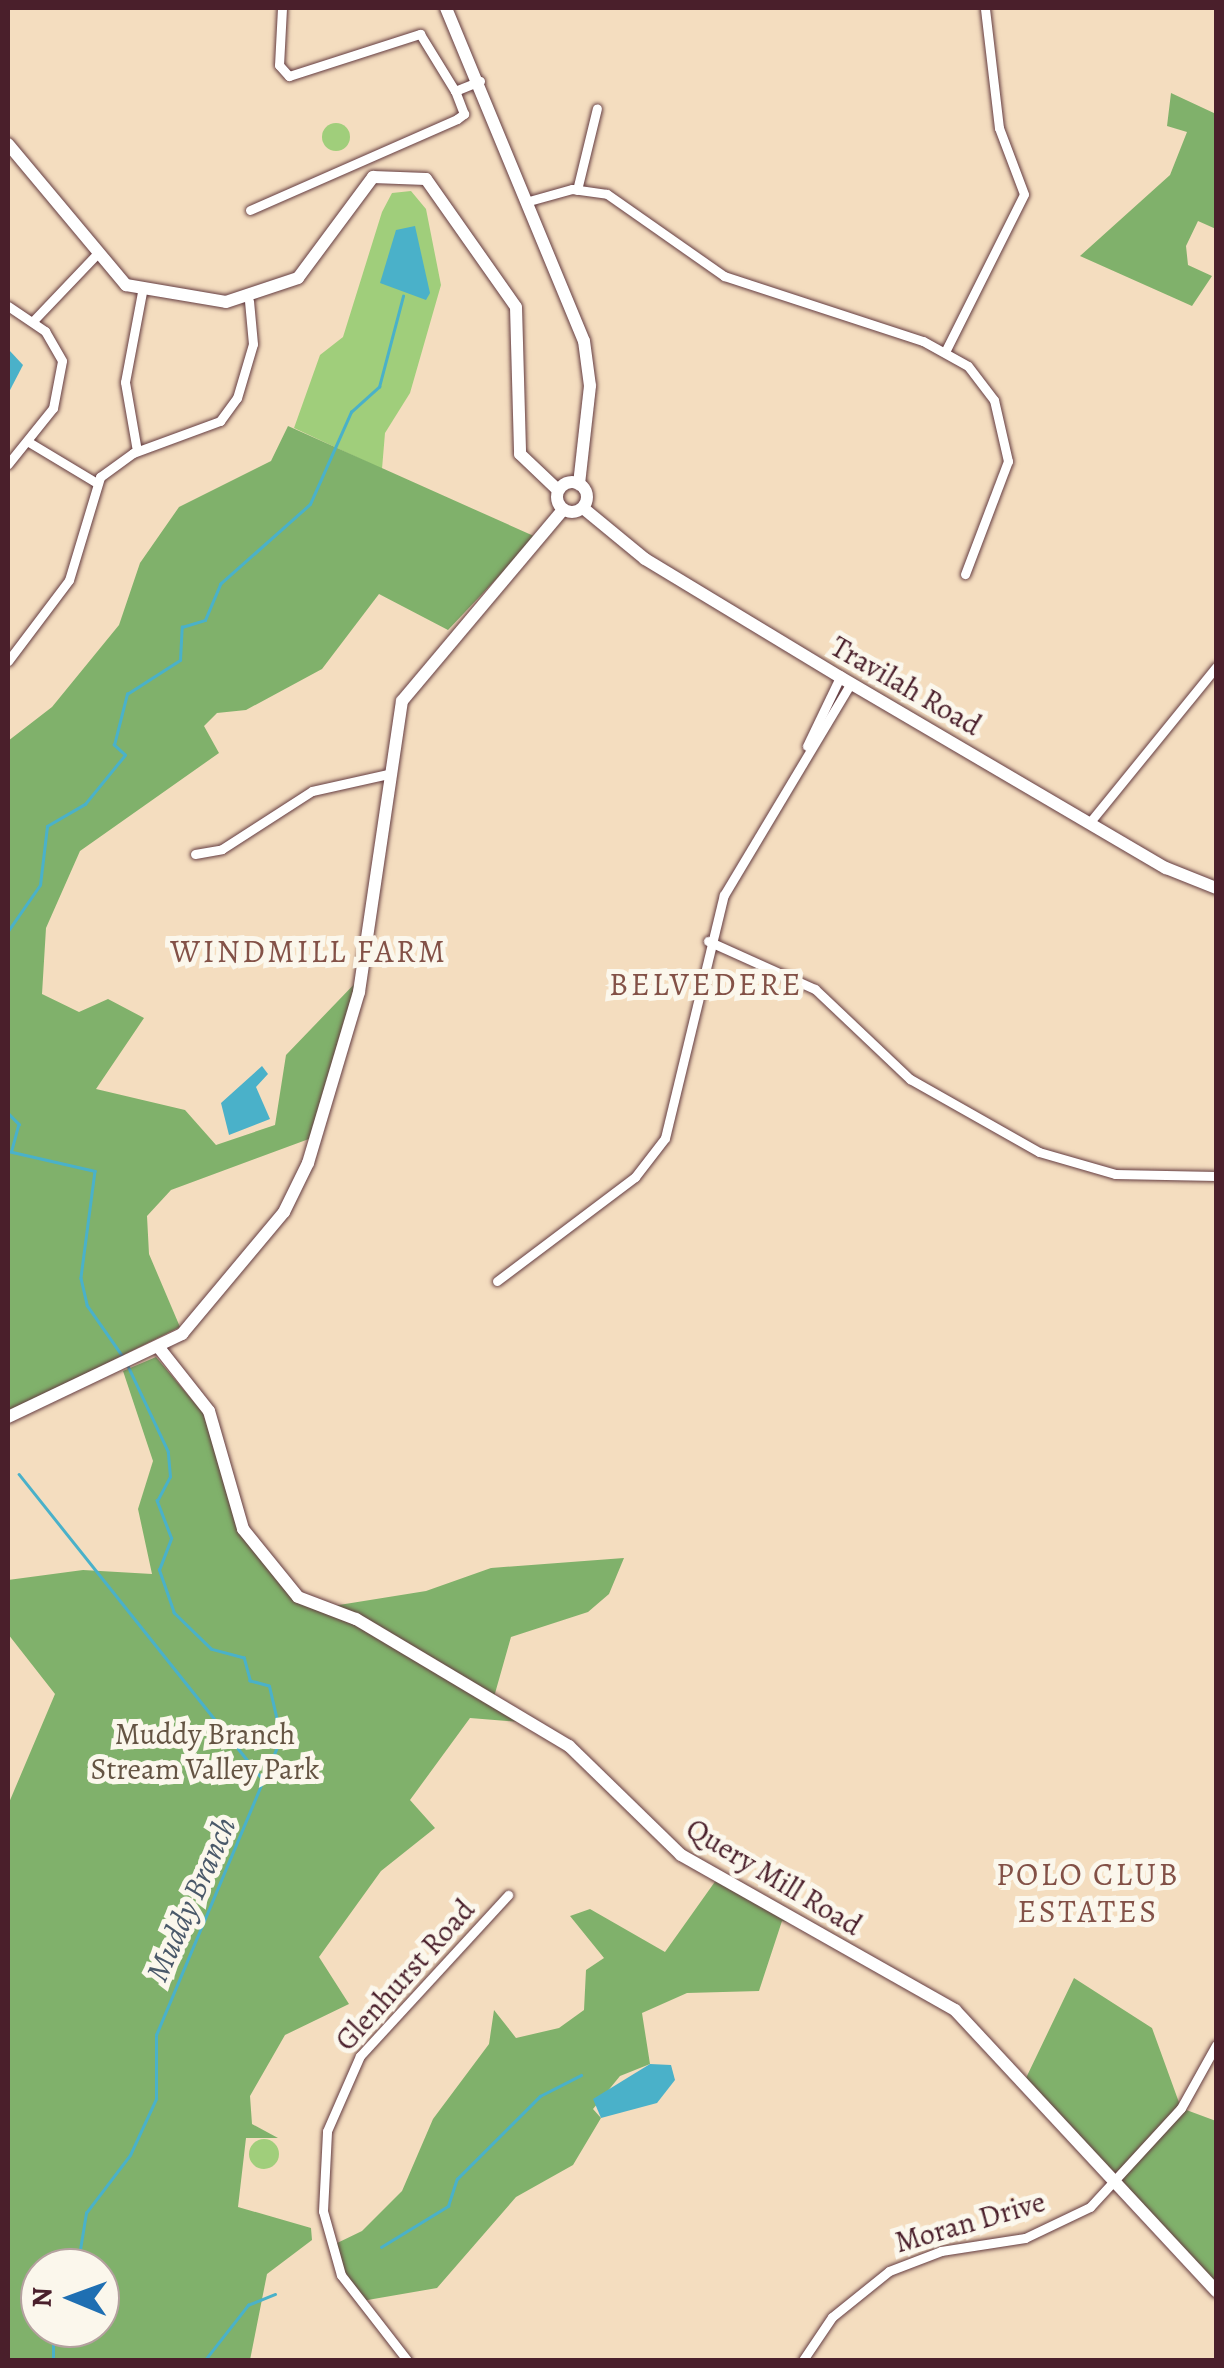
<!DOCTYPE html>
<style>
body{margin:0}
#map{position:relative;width:1224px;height:2368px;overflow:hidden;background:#f4ddbf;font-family:Alegreya,serif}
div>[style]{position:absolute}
.green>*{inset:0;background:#a0ce7b}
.round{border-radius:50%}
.forest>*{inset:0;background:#80b16b}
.water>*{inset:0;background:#4ab1c9}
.stream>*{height:2.5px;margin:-1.25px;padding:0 1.25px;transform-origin:1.25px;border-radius:1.25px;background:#4ab1c9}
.roads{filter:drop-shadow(0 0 2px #643c41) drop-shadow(0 0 2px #643c41)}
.street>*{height:9px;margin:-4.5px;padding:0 4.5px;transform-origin:4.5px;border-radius:4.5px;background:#fff}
.secondary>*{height:12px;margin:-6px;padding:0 6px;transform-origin:6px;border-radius:6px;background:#fff}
.secondary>.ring{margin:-6px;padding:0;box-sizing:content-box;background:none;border:12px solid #fff;border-radius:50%}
span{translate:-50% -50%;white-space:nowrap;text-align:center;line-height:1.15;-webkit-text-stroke:10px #fbf7ec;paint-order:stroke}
.street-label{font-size:30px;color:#4a1f2b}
.park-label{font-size:30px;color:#645443}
.neighbourhood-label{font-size:32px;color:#835147;letter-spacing:2.5px}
.water-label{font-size:32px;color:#4a596a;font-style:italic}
.frame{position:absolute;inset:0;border:10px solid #4a1f2b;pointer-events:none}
.north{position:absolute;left:20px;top:2248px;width:100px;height:100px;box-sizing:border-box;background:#fbf7ec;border:2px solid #b4a19f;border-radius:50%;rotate:271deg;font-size:28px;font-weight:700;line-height:40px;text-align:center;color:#4a1f2b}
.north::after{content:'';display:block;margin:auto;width:35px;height:45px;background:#1f6fb2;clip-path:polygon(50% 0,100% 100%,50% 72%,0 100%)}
</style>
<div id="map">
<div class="green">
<i class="round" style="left:322px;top:123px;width:28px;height:28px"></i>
<i style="clip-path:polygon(411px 191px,426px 209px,441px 285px,410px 393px,385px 433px,382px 469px,294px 428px,320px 355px,343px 337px,382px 212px,392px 193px)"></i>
<i class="round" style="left:249px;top:2139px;width:30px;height:30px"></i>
</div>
<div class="forest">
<i style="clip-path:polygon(1171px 93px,1216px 114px,1216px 229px,1198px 221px,1186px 246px,1188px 265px,1212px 276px,1192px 306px,1080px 256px,1170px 175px,1187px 132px,1167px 126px)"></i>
<i style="clip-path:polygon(288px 426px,536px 537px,448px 630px,379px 594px,322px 669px,246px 710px,217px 713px,204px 726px,219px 753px,80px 851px,46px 928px,42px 994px,79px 1012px,108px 999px,144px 1018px,96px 1089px,185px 1110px,216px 1145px,275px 1125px,286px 1055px,362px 976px,317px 1136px,171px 1190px,147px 1216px,149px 1254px,180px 1327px,8px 1412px,8px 741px,52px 707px,119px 625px,140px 563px,179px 507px,271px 461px)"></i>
<i style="clip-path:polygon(evenodd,156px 1357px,203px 1413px,241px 1532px,314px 1609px,426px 1591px,491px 1568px,624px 1558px,609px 1594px,588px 1612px,511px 1637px,492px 1704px,532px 1723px,470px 1718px,410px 1800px,435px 1828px,381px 1871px,319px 1957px,349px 2004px,285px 2035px,250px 2096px,252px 2124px,278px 2138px,246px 2138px,238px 2207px,311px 2228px,312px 2240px,267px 2274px,250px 2360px,8px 2360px,8px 1805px,55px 1694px,8px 1634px,8px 1580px,83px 1570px,152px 1574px,138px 1509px,153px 1461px,123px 1371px,156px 1357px,40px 2268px,100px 2268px,100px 2328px,40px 2328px,40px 2268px)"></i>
<i style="clip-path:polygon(719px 1876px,808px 1926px,782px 1921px,759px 1991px,687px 1993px,642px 2013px,650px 2064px,620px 2076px,593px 2109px,601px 2118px,573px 2165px,516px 2197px,437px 2288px,356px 2302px,331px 2246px,362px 2231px,402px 2191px,433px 2119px,489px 2044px,494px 2010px,516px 2038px,559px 2028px,584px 2010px,586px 1970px,604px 1958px,570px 1916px,590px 1909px,665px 1952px)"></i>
<i style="clip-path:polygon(1074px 1978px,1152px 2028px,1181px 2108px,1216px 2121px,1216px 2291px,1026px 2078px)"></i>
</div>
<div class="water">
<i style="clip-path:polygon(415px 226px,430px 293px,426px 300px,380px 283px,396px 230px)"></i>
<i style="clip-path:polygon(9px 350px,23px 365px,8px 394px,8px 350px)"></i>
<i style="clip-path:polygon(262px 1066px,268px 1074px,256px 1087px,270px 1119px,229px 1135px,221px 1103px)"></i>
<i style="clip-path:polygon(650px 2064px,671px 2065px,675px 2080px,657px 2103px,601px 2118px,593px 2099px)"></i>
</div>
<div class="stream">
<i style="left:8px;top:931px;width:56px;rotate:-55.2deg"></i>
<i style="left:40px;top:885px;width:59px;rotate:-83.2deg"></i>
<i style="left:47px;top:826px;width:44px;rotate:-30.1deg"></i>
<i style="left:85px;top:804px;width:63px;rotate:-50.8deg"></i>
<i style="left:125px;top:755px;width:15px;rotate:-138deg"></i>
<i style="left:114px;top:745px;width:53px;rotate:-75.7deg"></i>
<i style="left:127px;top:694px;width:63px;rotate:-32.7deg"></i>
<i style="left:180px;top:660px;width:33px;rotate:-87deg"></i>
<i style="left:182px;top:627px;width:24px;rotate:-17deg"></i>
<i style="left:205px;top:620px;width:39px;rotate:-67deg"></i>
<i style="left:220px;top:584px;width:120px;rotate:-41.6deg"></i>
<i style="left:310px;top:504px;width:101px;rotate:-66deg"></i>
<i style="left:351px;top:412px;width:38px;rotate:-42deg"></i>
<i style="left:379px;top:387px;width:94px;rotate:-75.2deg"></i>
<i style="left:8px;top:1113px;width:16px;rotate:45deg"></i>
<i style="left:19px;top:1124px;width:28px;rotate:105deg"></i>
<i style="left:8px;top:1151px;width:89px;rotate:12.9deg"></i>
<i style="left:95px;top:1171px;width:108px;rotate:97.5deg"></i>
<i style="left:81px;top:1278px;width:28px;rotate:77deg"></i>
<i style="left:87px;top:1305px;width:65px;rotate:55.1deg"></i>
<i style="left:19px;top:1474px;width:393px;rotate:51.4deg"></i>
<i style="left:381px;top:2247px;width:79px;rotate:-31.5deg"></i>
<i style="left:448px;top:2206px;width:28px;rotate:-72deg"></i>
<i style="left:457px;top:2179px;width:117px;rotate:-45deg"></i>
<i style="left:540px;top:2096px;width:46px;rotate:-27.1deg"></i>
<i style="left:77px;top:2268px;width:56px;rotate:-80.7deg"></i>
<i style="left:86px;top:2213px;width:73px;rotate:-52.8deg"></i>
<i style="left:130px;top:2155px;width:62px;rotate:-65.1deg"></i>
<i style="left:156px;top:2099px;width:64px;rotate:-90deg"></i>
<i style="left:156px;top:2035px;width:322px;rotate:-67.2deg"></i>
<i style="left:281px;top:1738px;width:53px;rotate:-103deg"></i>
<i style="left:269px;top:1686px;width:20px;rotate:-165deg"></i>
<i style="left:250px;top:1681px;width:24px;rotate:-105deg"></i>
<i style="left:244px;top:1658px;width:34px;rotate:-165deg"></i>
<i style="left:211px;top:1649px;width:52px;rotate:-135.8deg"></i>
<i style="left:174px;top:1613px;width:46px;rotate:-109.2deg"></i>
<i style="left:159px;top:1570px;width:34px;rotate:-69deg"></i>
<i style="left:171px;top:1538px;width:40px;rotate:-111deg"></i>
<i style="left:157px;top:1501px;width:27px;rotate:-62deg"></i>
<i style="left:170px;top:1477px;width:25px;rotate:-95deg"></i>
<i style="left:168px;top:1452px;width:96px;rotate:-115.2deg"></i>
<i style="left:53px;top:2360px;width:32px;rotate:-90deg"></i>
<i style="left:205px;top:2360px;width:70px;rotate:-52deg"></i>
<i style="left:248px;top:2305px;width:29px;rotate:-22deg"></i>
</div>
<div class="roads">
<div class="street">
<i style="left:282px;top:8px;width:57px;rotate:93deg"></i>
<i style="left:279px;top:65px;width:15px;rotate:48deg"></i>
<i style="left:289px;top:76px;width:138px;rotate:-17.8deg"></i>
<i style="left:420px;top:34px;width:67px;rotate:58.4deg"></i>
<i style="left:577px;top:190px;width:84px;rotate:-76.3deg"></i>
<i style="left:529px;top:201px;width:45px;rotate:-15.6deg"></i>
<i style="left:572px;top:189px;width:35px;rotate:8deg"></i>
<i style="left:607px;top:194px;width:143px;rotate:35deg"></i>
<i style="left:724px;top:276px;width:209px;rotate:18.1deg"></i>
<i style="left:923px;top:341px;width:51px;rotate:29.1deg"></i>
<i style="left:968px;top:366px;width:43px;rotate:52.6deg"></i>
<i style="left:994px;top:400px;width:63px;rotate:77.1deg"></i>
<i style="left:1008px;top:461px;width:121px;rotate:110.8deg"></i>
<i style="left:250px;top:210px;width:226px;rotate:-23.7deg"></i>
<i style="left:457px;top:119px;width:9px;rotate:-36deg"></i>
<i style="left:464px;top:114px;width:25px;rotate:-111deg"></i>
<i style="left:455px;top:91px;width:27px;rotate:-22deg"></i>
<i style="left:8px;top:306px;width:45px;rotate:34deg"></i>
<i style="left:45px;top:331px;width:34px;rotate:60deg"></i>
<i style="left:62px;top:361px;width:48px;rotate:100.8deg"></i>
<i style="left:53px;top:408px;width:72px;rotate:128.8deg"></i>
<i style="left:33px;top:321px;width:90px;rotate:-46.4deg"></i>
<i style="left:946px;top:350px;width:174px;rotate:-63.4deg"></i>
<i style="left:1024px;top:194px;width:71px;rotate:-110.7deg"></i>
<i style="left:999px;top:128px;width:121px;rotate:-96.7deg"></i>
<i style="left:27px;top:441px;width:82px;rotate:31deg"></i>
<i style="left:137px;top:451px;width:70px;rotate:-99.9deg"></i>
<i style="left:125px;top:382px;width:92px;rotate:-79.3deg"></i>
<i style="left:8px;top:661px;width:101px;rotate:-53deg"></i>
<i style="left:69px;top:580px;width:108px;rotate:-73.2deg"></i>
<i style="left:100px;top:477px;width:41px;rotate:-36deg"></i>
<i style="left:133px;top:453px;width:93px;rotate:-20.2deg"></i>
<i style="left:220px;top:421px;width:29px;rotate:-54deg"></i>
<i style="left:237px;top:398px;width:56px;rotate:-73.5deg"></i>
<i style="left:253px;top:344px;width:43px;rotate:-95.3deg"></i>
<i style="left:807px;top:746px;width:76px;rotate:-64.4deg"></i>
<i style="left:1090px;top:822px;width:200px;rotate:-50.9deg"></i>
<i style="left:195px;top:854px;width:27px;rotate:-10deg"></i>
<i style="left:222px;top:849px;width:107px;rotate:-32.8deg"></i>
<i style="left:312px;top:791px;width:78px;rotate:-12.6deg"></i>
<i style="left:708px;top:941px;width:117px;rotate:24.2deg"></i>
<i style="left:815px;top:989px;width:131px;rotate:43.5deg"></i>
<i style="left:910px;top:1079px;width:148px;rotate:29.5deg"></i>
<i style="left:1039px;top:1152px;width:79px;rotate:16.1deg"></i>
<i style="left:1115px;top:1174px;width:101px;rotate:1.1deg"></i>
<i style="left:497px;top:1281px;width:173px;rotate:-37deg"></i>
<i style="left:635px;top:1177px;width:49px;rotate:-52.4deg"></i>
<i style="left:665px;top:1138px;width:250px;rotate:-76.4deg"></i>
<i style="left:724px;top:895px;width:247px;rotate:-59.1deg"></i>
<i style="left:407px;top:2360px;width:108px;rotate:-127.8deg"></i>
<i style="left:341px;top:2275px;width:66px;rotate:-105.7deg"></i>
<i style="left:323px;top:2211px;width:80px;rotate:-87.1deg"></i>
<i style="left:327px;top:2131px;width:82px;rotate:-66.3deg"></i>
<i style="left:360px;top:2056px;width:219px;rotate:-47.4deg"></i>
<i style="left:803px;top:2360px;width:52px;rotate:-56deg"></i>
<i style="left:832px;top:2317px;width:73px;rotate:-38.9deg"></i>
<i style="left:889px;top:2271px;width:56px;rotate:-21deg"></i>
<i style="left:941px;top:2251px;width:85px;rotate:-8.8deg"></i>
<i style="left:1025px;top:2238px;width:72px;rotate:-25.5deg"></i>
<i style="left:1090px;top:2207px;width:134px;rotate:-47.4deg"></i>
<i style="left:1181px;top:2108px;width:72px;rotate:-60.9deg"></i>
</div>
<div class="secondary">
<i style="left:446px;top:8px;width:360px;rotate:67.5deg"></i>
<i style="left:584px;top:341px;width:45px;rotate:82.4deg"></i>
<i style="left:590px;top:386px;width:99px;rotate:96.4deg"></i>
<i style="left:8px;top:144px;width:184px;rotate:50.1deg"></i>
<i style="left:126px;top:285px;width:101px;rotate:9.6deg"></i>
<i style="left:226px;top:302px;width:76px;rotate:-18.4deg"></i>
<i style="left:298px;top:278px;width:126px;rotate:-53.4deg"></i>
<i style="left:373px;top:177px;width:53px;rotate:2.2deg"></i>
<i style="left:426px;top:179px;width:156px;rotate:54.9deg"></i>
<i style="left:516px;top:307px;width:147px;rotate:88.4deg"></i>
<i style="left:520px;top:454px;width:52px;rotate:43.5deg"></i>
<i class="ring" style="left:557px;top:482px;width:18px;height:18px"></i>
<i style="left:583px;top:508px;width:80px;rotate:39.4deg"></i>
<i style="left:645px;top:559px;width:228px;rotate:31.2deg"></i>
<i style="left:840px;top:677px;width:378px;rotate:30.4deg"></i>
<i style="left:1166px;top:868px;width:54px;rotate:21.8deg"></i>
<i style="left:160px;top:1349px;width:79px;rotate:51.7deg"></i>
<i style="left:209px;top:1411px;width:123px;rotate:73.9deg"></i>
<i style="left:243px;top:1529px;width:87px;rotate:51deg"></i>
<i style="left:298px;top:1597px;width:62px;rotate:20.8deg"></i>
<i style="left:356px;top:1619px;width:248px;rotate:30.8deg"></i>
<i style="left:569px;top:1746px;width:156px;rotate:44.2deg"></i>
<i style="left:681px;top:1855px;width:315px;rotate:29.5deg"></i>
<i style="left:955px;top:2010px;width:384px;rotate:47.1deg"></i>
<i style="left:8px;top:1417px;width:193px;rotate:-25.5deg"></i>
<i style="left:182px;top:1334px;width:159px;rotate:-50.1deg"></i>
<i style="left:284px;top:1212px;width:55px;rotate:-63.9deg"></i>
<i style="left:308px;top:1163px;width:178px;rotate:-73.4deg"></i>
<i style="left:359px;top:992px;width:294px;rotate:-81.6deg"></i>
<i style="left:402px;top:701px;width:250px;rotate:-49.9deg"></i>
</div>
</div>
<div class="street-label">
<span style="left:906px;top:686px;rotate:30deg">Travilah Road</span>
<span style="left:774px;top:1877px;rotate:31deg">Query Mill Road</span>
<span style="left:405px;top:1975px;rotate:-48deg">Glenhurst Road</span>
<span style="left:970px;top:2222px;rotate:-16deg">Moran Drive</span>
</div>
<div class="park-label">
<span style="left:205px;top:1751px">Muddy Branch<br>Stream Valley Park</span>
</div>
<div class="neighbourhood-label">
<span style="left:309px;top:951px">WINDMILL FARM</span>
<span style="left:706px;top:984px">BELVEDERE</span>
<span style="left:1088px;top:1893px">POLO CLUB<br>ESTATES</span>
</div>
<div class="water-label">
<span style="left:191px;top:1899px;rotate:-66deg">Muddy Branch</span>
</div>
<div class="frame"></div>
<div class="north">N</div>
</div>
